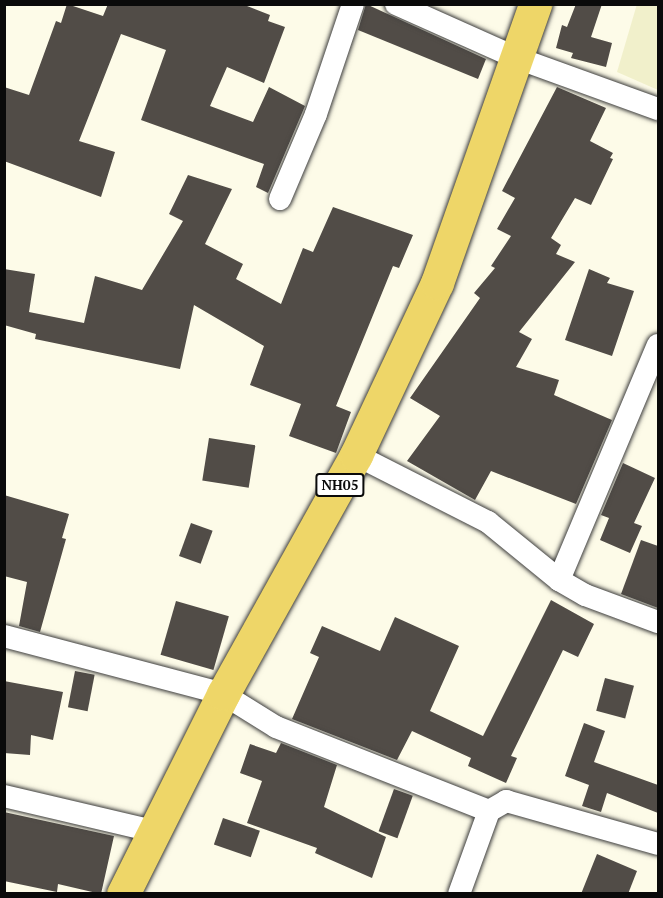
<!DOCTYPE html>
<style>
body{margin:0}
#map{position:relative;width:663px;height:898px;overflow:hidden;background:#fdfbe8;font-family:"PT Serif",serif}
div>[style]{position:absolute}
.farmland>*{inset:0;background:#f1f0cb}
.building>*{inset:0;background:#514c47;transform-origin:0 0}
.roads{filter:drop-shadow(0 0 2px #3d3d3d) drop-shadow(0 0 2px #3d3d3d)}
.minor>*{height:22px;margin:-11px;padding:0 11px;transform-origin:11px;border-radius:11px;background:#fff}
.primary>*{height:33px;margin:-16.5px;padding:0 16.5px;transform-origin:16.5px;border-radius:16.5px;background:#eed668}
span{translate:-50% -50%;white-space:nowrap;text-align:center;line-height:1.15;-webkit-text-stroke:6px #fff;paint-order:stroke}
.shield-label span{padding:2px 4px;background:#fff;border:2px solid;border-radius:4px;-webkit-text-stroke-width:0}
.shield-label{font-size:14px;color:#0a0a0a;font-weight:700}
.frame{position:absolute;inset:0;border:6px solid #0a0a0a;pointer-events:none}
</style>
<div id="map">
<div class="farmland">
<i style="clip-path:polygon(637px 4px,658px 5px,658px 90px,617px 72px)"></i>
</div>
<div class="building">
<i style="clip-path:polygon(67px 4px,103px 16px,108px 4px,242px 4px,270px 15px,268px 21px,285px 27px,264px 83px,227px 67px,210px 106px,253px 122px,269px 87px,305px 106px,268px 193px,256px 187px,264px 164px,141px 120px,166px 50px,121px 34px,79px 141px,115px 152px,101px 197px,4px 161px,4px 87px,29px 95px,56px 21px,61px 23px)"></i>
<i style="clip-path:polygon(366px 4px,486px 59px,478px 79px,358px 30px)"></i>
<i style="clip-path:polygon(576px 4px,602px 4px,591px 37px,612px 43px,606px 67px,571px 58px,573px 53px,556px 48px,562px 25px,567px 27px)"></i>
<i style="clip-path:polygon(557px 87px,606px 108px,590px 141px,613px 153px,610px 158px,613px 159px,591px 205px,575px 198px,551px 238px,561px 245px,556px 254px,575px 262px,519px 332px,532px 339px,516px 367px,559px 380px,554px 395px,612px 420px,576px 504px,491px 471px,475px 500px,407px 461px,440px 416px,410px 398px,480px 298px,474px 293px,495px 268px,491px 266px,511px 236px,497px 229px,515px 198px,502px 191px)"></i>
<i style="clip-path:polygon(188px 175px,232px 189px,205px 244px,243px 264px,236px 279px,281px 304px,303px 248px,313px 252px,333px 207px,413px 235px,399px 268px,393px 266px,336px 406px,351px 412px,336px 453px,289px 436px,301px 404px,250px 385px,264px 346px,194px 305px,180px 369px,35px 339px,36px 334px,4px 325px,4px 269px,35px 274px,29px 312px,84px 323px,95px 276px,142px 290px,183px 221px,169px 214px)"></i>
<i style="clip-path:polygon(589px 269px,610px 278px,607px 283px,634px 291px,612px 356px,565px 340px)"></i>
<i style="left:209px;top:438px;width:47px;height:43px;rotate:9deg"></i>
<i style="clip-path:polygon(623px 463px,655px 478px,634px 523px,642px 526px,630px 553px,600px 540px,609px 518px,601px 515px)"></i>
<i style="clip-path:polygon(4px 495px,69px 514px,62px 538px,66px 539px,40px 632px,19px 626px,27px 582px,4px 576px)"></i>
<i style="left:191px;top:523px;width:23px;height:35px;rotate:20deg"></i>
<i style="clip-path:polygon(641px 540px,658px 546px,658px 608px,621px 594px)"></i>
<i style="clip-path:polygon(551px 600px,594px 624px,578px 657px,563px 650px,511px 756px,517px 758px,506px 783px,468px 766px,471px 758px,412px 731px,397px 760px,292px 719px,319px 657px,310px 653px,322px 626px,380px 651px,395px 617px,459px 646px,430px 711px,483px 736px)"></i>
<i style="left:176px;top:601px;width:55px;height:56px;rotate:16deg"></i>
<i style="left:75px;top:671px;width:20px;height:37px;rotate:11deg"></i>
<i style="left:605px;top:678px;width:30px;height:34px;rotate:15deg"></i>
<i style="clip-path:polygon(4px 681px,63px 692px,53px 740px,31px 735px,30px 755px,4px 753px)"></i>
<i style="clip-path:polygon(584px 723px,605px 731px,594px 762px,658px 785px,658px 813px,607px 793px,601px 812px,582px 806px,589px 785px,565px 776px)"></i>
<i style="clip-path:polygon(281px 743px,337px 765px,324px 807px,386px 837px,372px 878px,315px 853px,317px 848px,247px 823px,262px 781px,240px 773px,250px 744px,276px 753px)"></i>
<i style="left:394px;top:789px;width:20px;height:45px;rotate:20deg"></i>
<i style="clip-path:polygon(4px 812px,114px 836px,101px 894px,58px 884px,57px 892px,4px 881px)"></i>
<i style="left:223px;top:818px;width:39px;height:28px;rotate:19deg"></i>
<i style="clip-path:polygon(597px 854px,637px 871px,628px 894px,581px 894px)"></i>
</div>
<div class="roads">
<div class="minor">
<i style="left:396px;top:4px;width:133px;rotate:24.1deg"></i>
<i style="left:517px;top:58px;width:150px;rotate:19.9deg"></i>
<i style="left:280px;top:199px;width:92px;rotate:-67deg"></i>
<i style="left:316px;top:114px;width:116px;rotate:-71.4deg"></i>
<i style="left:356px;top:455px;width:148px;rotate:26.9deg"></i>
<i style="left:488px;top:522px;width:92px;rotate:39.2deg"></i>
<i style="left:559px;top:580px;width:30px;rotate:30deg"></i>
<i style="left:585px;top:595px;width:78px;rotate:20.3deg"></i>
<i style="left:559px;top:580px;width:255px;rotate:-67.2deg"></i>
<i style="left:4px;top:636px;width:227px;rotate:14.8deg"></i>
<i style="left:223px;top:694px;width:62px;rotate:31.9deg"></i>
<i style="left:276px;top:727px;width:229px;rotate:21.5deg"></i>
<i style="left:489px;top:811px;width:20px;rotate:-30deg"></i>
<i style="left:506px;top:801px;width:158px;rotate:15.8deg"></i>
<i style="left:4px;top:796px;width:153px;rotate:13.2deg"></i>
<i style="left:459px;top:894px;width:88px;rotate:-70.1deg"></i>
</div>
<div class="primary">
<i style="left:123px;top:894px;width:224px;rotate:-63.4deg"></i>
<i style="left:223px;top:694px;width:274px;rotate:-60.9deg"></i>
<i style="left:356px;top:455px;width:190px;rotate:-64.8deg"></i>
<i style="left:437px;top:283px;width:296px;rotate:-70.6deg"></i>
</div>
</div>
<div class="shield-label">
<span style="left:340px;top:485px">NH05</span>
</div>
<div class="frame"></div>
</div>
